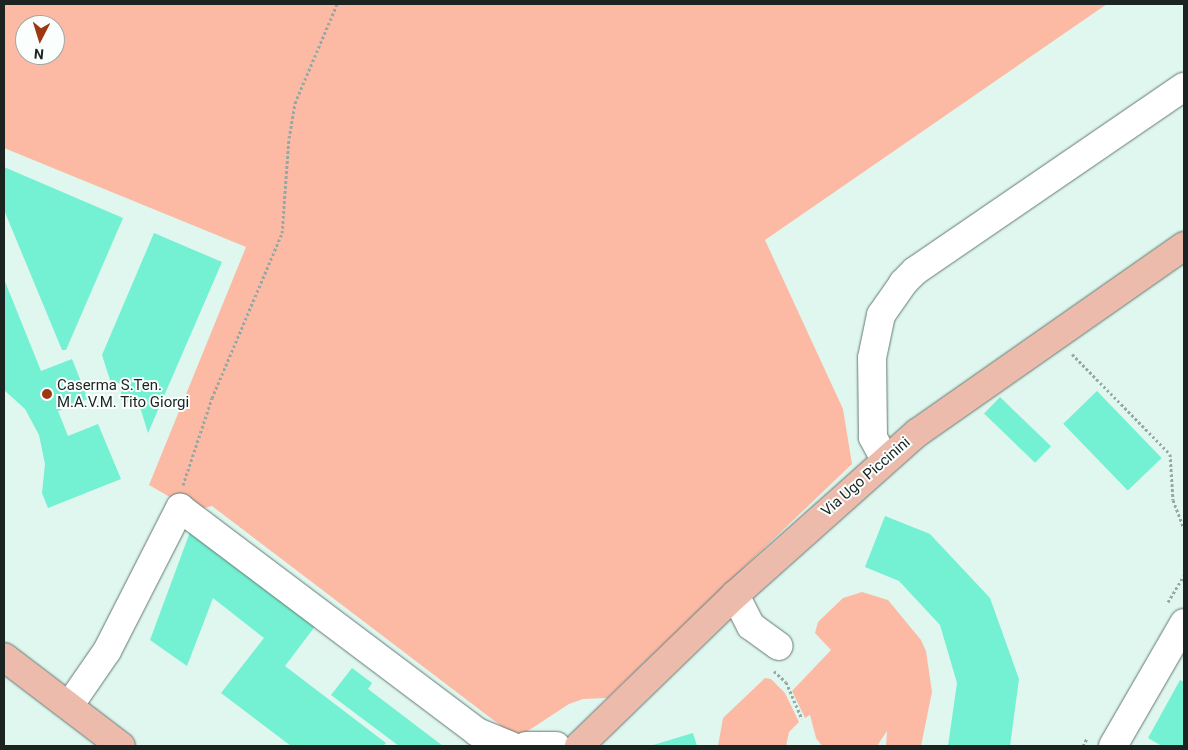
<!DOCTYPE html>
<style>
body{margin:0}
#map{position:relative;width:1188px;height:750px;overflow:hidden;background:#dff7ef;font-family:Roboto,sans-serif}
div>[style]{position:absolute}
.green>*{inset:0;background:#fcbaa5}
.building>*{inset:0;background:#74f0d2;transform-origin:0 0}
.path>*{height:3px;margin-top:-1.5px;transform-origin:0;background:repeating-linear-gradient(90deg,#96a8a3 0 2.5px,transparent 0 5px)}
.roads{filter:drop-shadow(0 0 1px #637872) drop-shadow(0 0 1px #637872)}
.minor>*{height:28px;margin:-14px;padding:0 14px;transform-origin:14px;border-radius:14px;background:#fff}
.major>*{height:28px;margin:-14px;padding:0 14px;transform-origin:14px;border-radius:14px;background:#ecbbac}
.dots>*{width:14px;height:14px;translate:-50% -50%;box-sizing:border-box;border:2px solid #fafffd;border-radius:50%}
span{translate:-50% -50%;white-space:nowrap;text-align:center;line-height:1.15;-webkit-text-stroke:4px #fafffd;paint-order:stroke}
.poi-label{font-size:15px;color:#1c2422}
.left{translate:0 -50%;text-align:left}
.street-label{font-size:15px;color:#1c2422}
.frame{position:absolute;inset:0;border:5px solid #1c2422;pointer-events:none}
.north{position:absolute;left:15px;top:15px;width:50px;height:50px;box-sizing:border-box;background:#fafffd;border:1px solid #a1a7a5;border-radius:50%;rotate:185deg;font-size:14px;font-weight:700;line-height:20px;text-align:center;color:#1c2422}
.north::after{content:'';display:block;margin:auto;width:18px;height:22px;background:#9e3812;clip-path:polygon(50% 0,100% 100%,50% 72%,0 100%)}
</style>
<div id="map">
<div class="green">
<i style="clip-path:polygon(evenodd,4px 4px,1107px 4px,765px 240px,843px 409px,852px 464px,607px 698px,583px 699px,569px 704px,517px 738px,212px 506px,194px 511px,149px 485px,246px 247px,4px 148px,4px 4px,25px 25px,55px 25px,55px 55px,25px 55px,25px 25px)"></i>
<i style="clip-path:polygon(862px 592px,888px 600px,921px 640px,926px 651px,932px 692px,921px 746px,886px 746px,887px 731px,877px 746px,822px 746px,816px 738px,810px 715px,805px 718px,792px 691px,831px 650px,815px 633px,818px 622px,843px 598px)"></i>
<i style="clip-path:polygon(765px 678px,771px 679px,785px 693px,799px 722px,789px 732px,786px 746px,718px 746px,723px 718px)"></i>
</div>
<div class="building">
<i style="clip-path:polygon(4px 167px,123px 218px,66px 350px,62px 350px,4px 210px)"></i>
<i style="clip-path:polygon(154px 233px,222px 262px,148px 433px,140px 407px,119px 399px,124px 385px,110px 380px,102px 355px)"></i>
<i style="clip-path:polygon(4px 279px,41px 371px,72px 359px,88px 399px,58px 411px,68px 436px,98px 424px,121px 479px,48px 508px,42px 493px,45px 464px,39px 435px,25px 409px,4px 390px)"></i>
<i style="left:1097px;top:391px;width:93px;height:47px;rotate:46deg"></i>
<i style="left:1000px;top:397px;width:71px;height:23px;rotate:44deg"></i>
<i style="clip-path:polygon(885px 516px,930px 534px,990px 598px,1019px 679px,1010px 746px,948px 746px,957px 683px,940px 625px,899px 581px,865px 567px)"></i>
<i style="clip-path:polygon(190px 532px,316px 625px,285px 666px,386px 743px,383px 746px,291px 746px,221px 693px,264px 638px,213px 598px,187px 666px,150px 640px)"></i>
<i style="clip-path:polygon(352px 668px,372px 683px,368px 689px,443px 746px,399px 746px,331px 695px)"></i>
<i style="clip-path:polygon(1180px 680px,1184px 682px,1184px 746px,1162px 746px,1148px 738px)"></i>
<i style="clip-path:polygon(693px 733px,697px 746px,650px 746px)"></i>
</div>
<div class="path">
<i style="left:1072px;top:354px;width:140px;rotate:45.6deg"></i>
<i style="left:1170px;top:454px;width:46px;rotate:86.3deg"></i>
<i style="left:1173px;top:500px;width:30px;rotate:69deg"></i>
<i style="left:183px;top:485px;width:92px;rotate:-71.6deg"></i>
<i style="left:212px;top:398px;width:179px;rotate:-67deg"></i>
<i style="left:282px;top:233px;width:95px;rotate:-85.8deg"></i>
<i style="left:289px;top:138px;width:36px;rotate:-80deg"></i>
<i style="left:295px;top:103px;width:108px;rotate:-67deg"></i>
<i style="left:1168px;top:602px;width:31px;rotate:-59deg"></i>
<i style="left:774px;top:671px;width:16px;rotate:43deg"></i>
<i style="left:786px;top:682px;width:40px;rotate:66.6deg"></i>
<i style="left:1083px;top:746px;width:9px;rotate:-63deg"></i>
</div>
<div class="roads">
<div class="minor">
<i style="left:885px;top:460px;width:26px;rotate:-118deg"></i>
<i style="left:873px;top:437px;width:79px;rotate:-90.7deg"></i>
<i style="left:872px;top:358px;width:44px;rotate:-78.2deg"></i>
<i style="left:881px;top:315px;width:39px;rotate:-55deg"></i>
<i style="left:903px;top:283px;width:17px;rotate:-45deg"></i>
<i style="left:915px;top:271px;width:326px;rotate:-34.4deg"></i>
<i style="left:735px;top:595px;width:35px;rotate:63deg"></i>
<i style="left:751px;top:626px;width:34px;rotate:36deg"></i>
<i style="left:69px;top:706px;width:67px;rotate:-55.4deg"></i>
<i style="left:107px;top:651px;width:161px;rotate:-63deg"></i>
<i style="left:180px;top:508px;width:372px;rotate:37deg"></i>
<i style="left:477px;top:732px;width:37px;rotate:22deg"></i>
<i style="left:526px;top:746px;width:30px"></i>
<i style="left:1113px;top:746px;width:142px;rotate:-60deg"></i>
</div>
<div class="major">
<i style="left:4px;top:657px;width:147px;rotate:37.3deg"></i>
<i style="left:579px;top:746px;width:217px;rotate:-44.1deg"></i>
<i style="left:735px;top:595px;width:244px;rotate:-41.7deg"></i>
<i style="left:917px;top:433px;width:326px;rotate:-35deg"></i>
</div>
</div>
<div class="dots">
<i style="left:47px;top:394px;background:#9e3812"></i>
</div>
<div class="poi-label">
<span class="left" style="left:57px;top:394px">Caserma S.Ten.<br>M.A.V.M. Tito Giorgi</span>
</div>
<div class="street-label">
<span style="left:866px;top:477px;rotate:-41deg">Via Ugo Piccinini</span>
</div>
<div class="frame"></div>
<div class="north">N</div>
</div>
